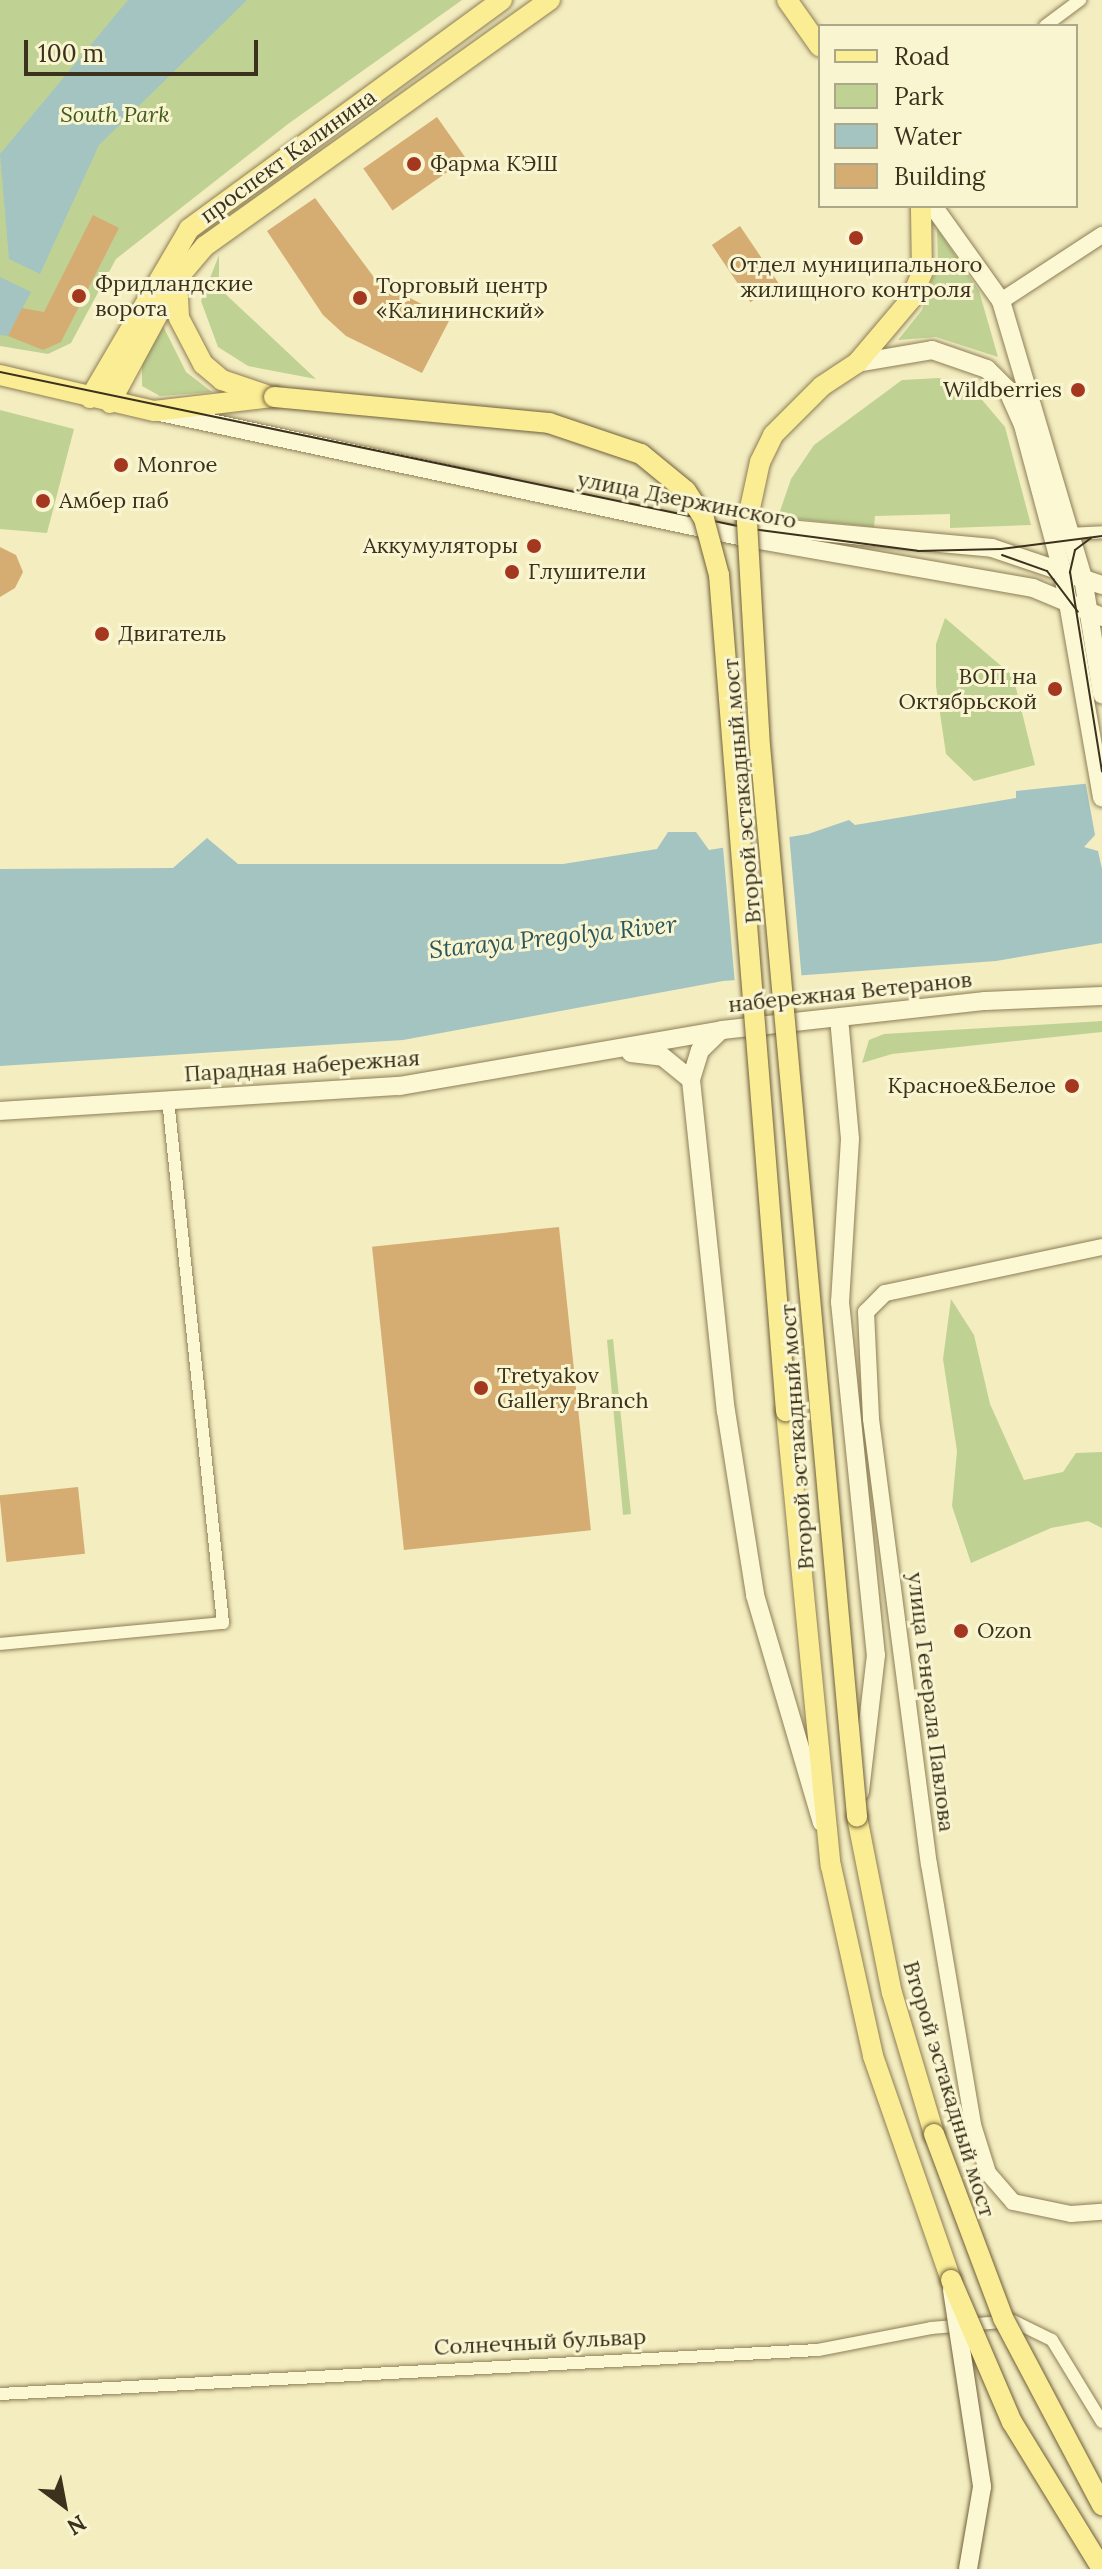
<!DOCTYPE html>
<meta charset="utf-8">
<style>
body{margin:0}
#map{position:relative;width:1102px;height:2569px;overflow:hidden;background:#f3edc0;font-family:Lora,serif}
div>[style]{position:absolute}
.green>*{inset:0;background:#bfd293}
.water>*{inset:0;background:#a3c4c1}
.pier>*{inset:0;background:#f3edc0;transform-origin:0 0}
.building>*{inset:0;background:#d5ad72;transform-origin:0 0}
.roads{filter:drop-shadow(0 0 2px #8e7e56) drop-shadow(0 0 2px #8e7e56)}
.minor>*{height:12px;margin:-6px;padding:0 6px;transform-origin:6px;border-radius:6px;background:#fcf8d4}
.tertiary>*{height:16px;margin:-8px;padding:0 8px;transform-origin:8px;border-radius:8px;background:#fcf8d4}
.secondary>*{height:18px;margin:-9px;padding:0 9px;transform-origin:9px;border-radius:9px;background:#fcf8d4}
.primary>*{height:20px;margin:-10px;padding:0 10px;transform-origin:10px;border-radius:10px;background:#faed94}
.tram>*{height:2px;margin:-1px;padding:0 1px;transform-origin:1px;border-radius:1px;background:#3c311c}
.bridges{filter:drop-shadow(0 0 2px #705f39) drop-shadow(0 0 2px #705f39)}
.secondary-bridge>*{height:18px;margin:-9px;padding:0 9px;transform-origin:9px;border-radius:9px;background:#fcf8d4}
.primary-bridge>*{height:20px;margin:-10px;padding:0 10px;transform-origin:10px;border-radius:10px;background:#faed94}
.dots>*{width:22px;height:22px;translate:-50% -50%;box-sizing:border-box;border:4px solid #f9f5d1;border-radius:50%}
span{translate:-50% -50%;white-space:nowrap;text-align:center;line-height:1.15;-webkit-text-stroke:6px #f9f5d1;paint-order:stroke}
.park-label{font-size:22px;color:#415b20;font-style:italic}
.street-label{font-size:22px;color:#3c311c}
.poi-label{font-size:22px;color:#3c311c}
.left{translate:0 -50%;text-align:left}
.right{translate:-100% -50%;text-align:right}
.water-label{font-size:24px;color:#29575d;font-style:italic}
.legend{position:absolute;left:818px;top:24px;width:260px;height:184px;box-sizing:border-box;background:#f9f5d1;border:2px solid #ada789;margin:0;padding:10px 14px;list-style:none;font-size:24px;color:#3c311c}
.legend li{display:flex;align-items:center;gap:16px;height:40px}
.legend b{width:40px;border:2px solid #ada789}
.north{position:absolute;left:24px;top:2465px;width:80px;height:80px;-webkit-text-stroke:6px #f9f5d1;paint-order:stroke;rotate:148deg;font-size:22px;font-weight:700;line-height:32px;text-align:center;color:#3c311c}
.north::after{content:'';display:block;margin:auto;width:28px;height:36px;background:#3c311c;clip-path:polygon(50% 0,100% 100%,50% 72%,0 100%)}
.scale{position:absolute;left:24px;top:40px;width:234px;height:36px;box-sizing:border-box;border:4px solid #3c311c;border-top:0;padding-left:10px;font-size:24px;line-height:28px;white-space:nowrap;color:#3c311c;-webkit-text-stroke:6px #f9f5d1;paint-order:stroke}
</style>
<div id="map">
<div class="green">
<i style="clip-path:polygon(0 0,462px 0,288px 124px,116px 259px,71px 343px,48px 354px,0 346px)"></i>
<i style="clip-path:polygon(937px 228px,979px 291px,998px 357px,936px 337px,898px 340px,922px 310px,938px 261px)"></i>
<i style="clip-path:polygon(219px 255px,219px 288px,316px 379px,248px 366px,218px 347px,201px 301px)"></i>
<i style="clip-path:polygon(163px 326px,186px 372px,212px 392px,160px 396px,142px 386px,142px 363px)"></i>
<i style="clip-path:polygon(939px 378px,972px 388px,1005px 427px,1031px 525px,950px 528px,950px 514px,875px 516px,874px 527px,778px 517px,791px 479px,814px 445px,902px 380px)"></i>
<i style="clip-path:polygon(0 410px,74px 429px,47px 533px,0 529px)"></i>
<i style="clip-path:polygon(945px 618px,1013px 676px,1035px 765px,974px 781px,946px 754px,936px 686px,936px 644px)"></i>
<i style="clip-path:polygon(1102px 1021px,1102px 1032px,892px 1054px,862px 1063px,869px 1040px,884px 1034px)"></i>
<i style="clip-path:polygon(951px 1299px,974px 1335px,990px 1404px,1024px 1480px,1063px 1472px,1076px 1453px,1102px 1452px,1102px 1528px,1088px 1521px,1051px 1528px,971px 1563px,952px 1506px,957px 1451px,943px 1359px)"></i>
<i style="clip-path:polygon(613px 1339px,631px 1514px,623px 1515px,607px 1340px)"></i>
</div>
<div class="water">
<i style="clip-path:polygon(128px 0,247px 0,99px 145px,40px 274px,9px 259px,0 154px)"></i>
<i style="clip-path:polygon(0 277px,31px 292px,8px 336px,0 335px)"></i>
<i style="clip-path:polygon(1102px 782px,1102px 943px,996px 961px,723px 981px,403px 1040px,0 1066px,0 869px,173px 868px,207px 838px,238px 864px,563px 864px,657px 849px,668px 832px,696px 832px,709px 850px,808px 834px,849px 820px,855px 825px,1016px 798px,1016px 791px)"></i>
</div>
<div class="pier">
<i style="clip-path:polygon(1102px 778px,1102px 869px,1098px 851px,1084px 847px,1095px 835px,1085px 780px)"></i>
<i style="left:789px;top:833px;width:144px;height:67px;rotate:85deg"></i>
</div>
<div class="building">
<i style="left:437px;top:117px;width:51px;height:90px;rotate:55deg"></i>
<i style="clip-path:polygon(315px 198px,376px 280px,450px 319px,422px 373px,346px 336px,323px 315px,267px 231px)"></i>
<i style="clip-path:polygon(93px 215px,119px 228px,61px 342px,43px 350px,8px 336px,22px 308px,44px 312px)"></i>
<i style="left:740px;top:226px;width:69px;height:34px;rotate:56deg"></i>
<i style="clip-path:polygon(0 547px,16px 555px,23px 572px,15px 588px,0 597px)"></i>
<i style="left:559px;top:1227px;width:305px;height:188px;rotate:84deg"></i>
<i style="left:78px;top:1487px;width:67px;height:79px;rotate:84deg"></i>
</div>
<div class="roads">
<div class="minor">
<i style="left:1045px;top:26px;width:44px;rotate:-36.6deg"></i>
<i style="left:1069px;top:534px;width:33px;rotate:-3deg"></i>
<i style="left:0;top:1644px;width:224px;rotate:-5.4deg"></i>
<i style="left:223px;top:1623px;width:526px;rotate:-96deg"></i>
<i style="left:0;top:2394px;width:819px;rotate:-3.08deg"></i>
<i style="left:818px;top:2350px;width:115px;rotate:-11deg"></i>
<i style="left:931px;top:2328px;width:82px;rotate:-4.9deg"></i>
<i style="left:1013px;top:2321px;width:43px;rotate:26deg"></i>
<i style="left:1052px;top:2340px;width:96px;rotate:58.6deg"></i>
</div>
<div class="tertiary">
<i style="left:1001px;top:301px;width:121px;rotate:-33.2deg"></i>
<i style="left:1102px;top:1247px;width:222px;rotate:168deg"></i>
<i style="left:885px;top:1293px;width:27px;rotate:135deg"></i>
<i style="left:866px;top:1312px;width:107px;rotate:87.3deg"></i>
<i style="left:871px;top:1419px;width:449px;rotate:82.6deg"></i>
<i style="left:929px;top:1864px;width:265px;rotate:80.4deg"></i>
<i style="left:973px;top:2125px;width:50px;rotate:72.6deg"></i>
<i style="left:988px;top:2173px;width:38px;rotate:49deg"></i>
<i style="left:1013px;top:2202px;width:59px;rotate:11.7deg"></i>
<i style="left:1071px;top:2214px;width:31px;rotate:-4deg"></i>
</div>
<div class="secondary">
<i style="left:933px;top:206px;width:117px;rotate:54.4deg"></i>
<i style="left:1001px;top:301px;width:289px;rotate:73.5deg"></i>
<i style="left:1083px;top:578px;width:118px;rotate:80.7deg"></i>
<i style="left:857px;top:363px;width:76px;rotate:-9.8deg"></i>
<i style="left:932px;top:350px;width:58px;rotate:19.1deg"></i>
<i style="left:987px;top:369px;width:28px;rotate:45deg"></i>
<i style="left:1007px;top:389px;width:39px;rotate:66deg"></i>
<i style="left:1023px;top:425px;width:154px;rotate:75deg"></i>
<i style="left:1063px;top:574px;width:227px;rotate:80.1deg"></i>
<i style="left:160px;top:412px;width:606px;rotate:12.09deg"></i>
<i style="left:753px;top:539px;width:284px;rotate:9.9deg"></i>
<i style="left:1033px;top:588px;width:75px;rotate:22.8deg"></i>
<i style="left:756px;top:526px;width:237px;rotate:5.3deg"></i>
<i style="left:992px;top:548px;width:116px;rotate:18.6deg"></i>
<i style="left:839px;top:1018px;width:121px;rotate:84.8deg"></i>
<i style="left:850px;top:1139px;width:163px;rotate:93.5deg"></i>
<i style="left:840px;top:1302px;width:355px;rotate:84.2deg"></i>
<i style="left:876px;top:1655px;width:138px;rotate:96.7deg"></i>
<i style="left:720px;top:1031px;width:28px;rotate:136deg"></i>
<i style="left:700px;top:1050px;width:31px;rotate:107deg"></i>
<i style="left:691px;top:1080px;width:333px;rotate:84deg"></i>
<i style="left:726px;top:1411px;width:186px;rotate:81deg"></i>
<i style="left:755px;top:1595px;width:237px;rotate:73.6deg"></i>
<i style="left:631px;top:1053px;width:32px;rotate:7deg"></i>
<i style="left:663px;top:1057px;width:36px;rotate:39deg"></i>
<i style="left:0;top:1111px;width:400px;rotate:-3.6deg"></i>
<i style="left:399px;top:1086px;width:328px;rotate:-9.8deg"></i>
<i style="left:722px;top:1030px;width:265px;rotate:-6.3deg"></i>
<i style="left:985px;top:1001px;width:117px;rotate:-2.4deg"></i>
</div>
<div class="primary">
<i style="left:787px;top:0;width:57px;rotate:54.9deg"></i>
<i style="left:177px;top:279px;width:39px;rotate:87deg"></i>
<i style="left:179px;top:318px;width:52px;rotate:62.4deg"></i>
<i style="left:203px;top:364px;width:25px;rotate:40deg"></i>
<i style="left:222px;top:380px;width:46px;rotate:18.8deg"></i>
<i style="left:0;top:375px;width:158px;rotate:13.2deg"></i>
<i style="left:154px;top:411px;width:121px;rotate:-6.7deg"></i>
<i style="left:90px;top:398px;width:196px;rotate:-59.6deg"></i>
<i style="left:189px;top:229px;width:388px;rotate:-36.2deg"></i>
<i style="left:110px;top:403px;width:141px;rotate:-61.6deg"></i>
<i style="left:177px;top:279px;width:43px;rotate:-49.7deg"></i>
<i style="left:205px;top:246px;width:424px;rotate:-35.5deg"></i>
<i style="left:747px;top:522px;width:61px;rotate:-77.8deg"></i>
<i style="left:760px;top:462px;width:30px;rotate:-64deg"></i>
<i style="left:773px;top:435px;width:69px;rotate:-45deg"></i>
<i style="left:822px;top:386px;width:42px;rotate:-33.3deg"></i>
<i style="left:857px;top:363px;width:84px;rotate:-49.8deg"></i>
<i style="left:911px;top:299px;width:28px;rotate:-67deg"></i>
<i style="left:922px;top:273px;width:67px;rotate:-90.9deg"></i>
<i style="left:786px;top:1411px;width:457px;rotate:84.4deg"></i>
<i style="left:831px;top:1866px;width:195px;rotate:77.5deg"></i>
<i style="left:873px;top:2056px;width:237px;rotate:70.8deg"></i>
<i style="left:857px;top:1817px;width:179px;rotate:78.8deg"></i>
<i style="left:892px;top:1993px;width:147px;rotate:73.4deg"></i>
</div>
</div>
<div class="tram">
<i style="left:0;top:372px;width:768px;rotate:11.79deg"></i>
<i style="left:752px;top:529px;width:167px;rotate:7.5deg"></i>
<i style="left:918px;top:551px;width:83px;rotate:-1.4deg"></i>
<i style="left:1001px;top:549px;width:102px;rotate:-7.3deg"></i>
<i style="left:1091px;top:538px;width:20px;rotate:143deg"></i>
<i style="left:1075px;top:550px;width:23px;rotate:103deg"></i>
<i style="left:1070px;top:572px;width:202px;rotate:80.9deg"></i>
<i style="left:1002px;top:555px;width:48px;rotate:19.6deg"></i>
<i style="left:1047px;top:571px;width:51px;rotate:52.9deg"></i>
</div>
<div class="bridges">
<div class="secondary-bridge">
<i style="left:952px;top:2290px;width:199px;rotate:81.3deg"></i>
<i style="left:982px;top:2487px;width:83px;rotate:99.7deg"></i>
</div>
<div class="primary-bridge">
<i style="left:274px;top:397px;width:276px;rotate:5.4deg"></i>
<i style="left:549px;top:423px;width:97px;rotate:18.6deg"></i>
<i style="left:641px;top:454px;width:58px;rotate:39.4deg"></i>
<i style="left:686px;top:491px;width:33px;rotate:57deg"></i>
<i style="left:704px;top:519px;width:58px;rotate:75deg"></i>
<i style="left:719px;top:575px;width:839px;rotate:85.42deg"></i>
<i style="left:747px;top:522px;width:224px;rotate:86.7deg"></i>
<i style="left:760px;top:746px;width:1075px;rotate:84.82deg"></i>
<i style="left:934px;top:2134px;width:197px;rotate:69.4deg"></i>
<i style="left:1003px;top:2318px;width:212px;rotate:62.1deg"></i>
<i style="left:951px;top:2280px;width:155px;rotate:66.8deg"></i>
<i style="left:1012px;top:2422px;width:172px;rotate:58.5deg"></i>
</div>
</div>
<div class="dots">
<i style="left:414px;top:164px;background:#a4371f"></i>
<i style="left:856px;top:238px;background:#a4371f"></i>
<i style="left:79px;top:296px;background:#a4371f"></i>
<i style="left:360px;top:298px;background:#a4371f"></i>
<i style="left:1078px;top:390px;background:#a4371f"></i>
<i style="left:121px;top:465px;background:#a4371f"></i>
<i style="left:43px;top:501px;background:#a4371f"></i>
<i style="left:534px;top:546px;background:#a4371f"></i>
<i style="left:512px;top:572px;background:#a4371f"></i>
<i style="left:102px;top:634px;background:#a4371f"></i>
<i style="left:1055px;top:689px;background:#a4371f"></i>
<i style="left:1072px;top:1086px;background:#a4371f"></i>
<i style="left:481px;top:1388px;background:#a4371f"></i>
<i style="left:961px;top:1631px;background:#a4371f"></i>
</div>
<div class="park-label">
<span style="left:115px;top:115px">South Park</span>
</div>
<div class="street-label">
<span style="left:288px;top:156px;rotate:-36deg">проспект Калинина</span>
<span style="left:687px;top:500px;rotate:11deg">улица Дзержинского</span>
<span style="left:742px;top:791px;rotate:-95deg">Второй эстакадный мост</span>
<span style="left:850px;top:992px;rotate:-6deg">набережная Ветеранов</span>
<span style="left:302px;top:1066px;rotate:-4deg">Парадная набережная</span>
<span style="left:797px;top:1437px;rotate:-94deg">Второй эстакадный мост</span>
<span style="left:931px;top:1702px;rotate:83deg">улица Генерала Павлова</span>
<span style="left:949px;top:2089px;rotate:73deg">Второй эстакадный мост</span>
<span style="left:540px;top:2342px;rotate:-3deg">Солнечный бульвар</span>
</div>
<div class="poi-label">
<span class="left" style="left:430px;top:164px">Фарма КЭШ</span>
<span style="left:856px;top:277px">Отдел муниципального<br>жилищного контроля</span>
<span class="left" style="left:95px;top:296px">Фридландские<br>ворота</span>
<span class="left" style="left:376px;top:298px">Торговый центр<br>«Калининский»</span>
<span class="right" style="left:1062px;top:390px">Wildberries</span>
<span class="left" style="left:137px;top:465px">Monroe</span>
<span class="left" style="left:59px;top:501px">Амбер паб</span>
<span class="right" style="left:518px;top:546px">Аккумуляторы</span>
<span class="left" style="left:528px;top:572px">Глушители</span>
<span class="left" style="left:118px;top:634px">Двигатель</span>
<span class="right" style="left:1037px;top:689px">ВОП на<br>Октябрьской</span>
<span class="right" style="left:1056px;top:1086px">Красное&amp;Белое</span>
<span class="left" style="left:497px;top:1388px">Tretyakov<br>Gallery Branch</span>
<span class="left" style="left:977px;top:1631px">Ozon</span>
</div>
<div class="water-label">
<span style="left:553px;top:937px;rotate:-6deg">Staraya Pregolya River</span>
</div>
<ul class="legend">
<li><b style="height:10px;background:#faed94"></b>Road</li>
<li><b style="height:22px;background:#bfd293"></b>Park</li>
<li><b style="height:22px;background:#a3c4c1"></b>Water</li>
<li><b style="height:22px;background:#d5ad72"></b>Building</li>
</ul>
<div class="north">N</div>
<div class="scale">100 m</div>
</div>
